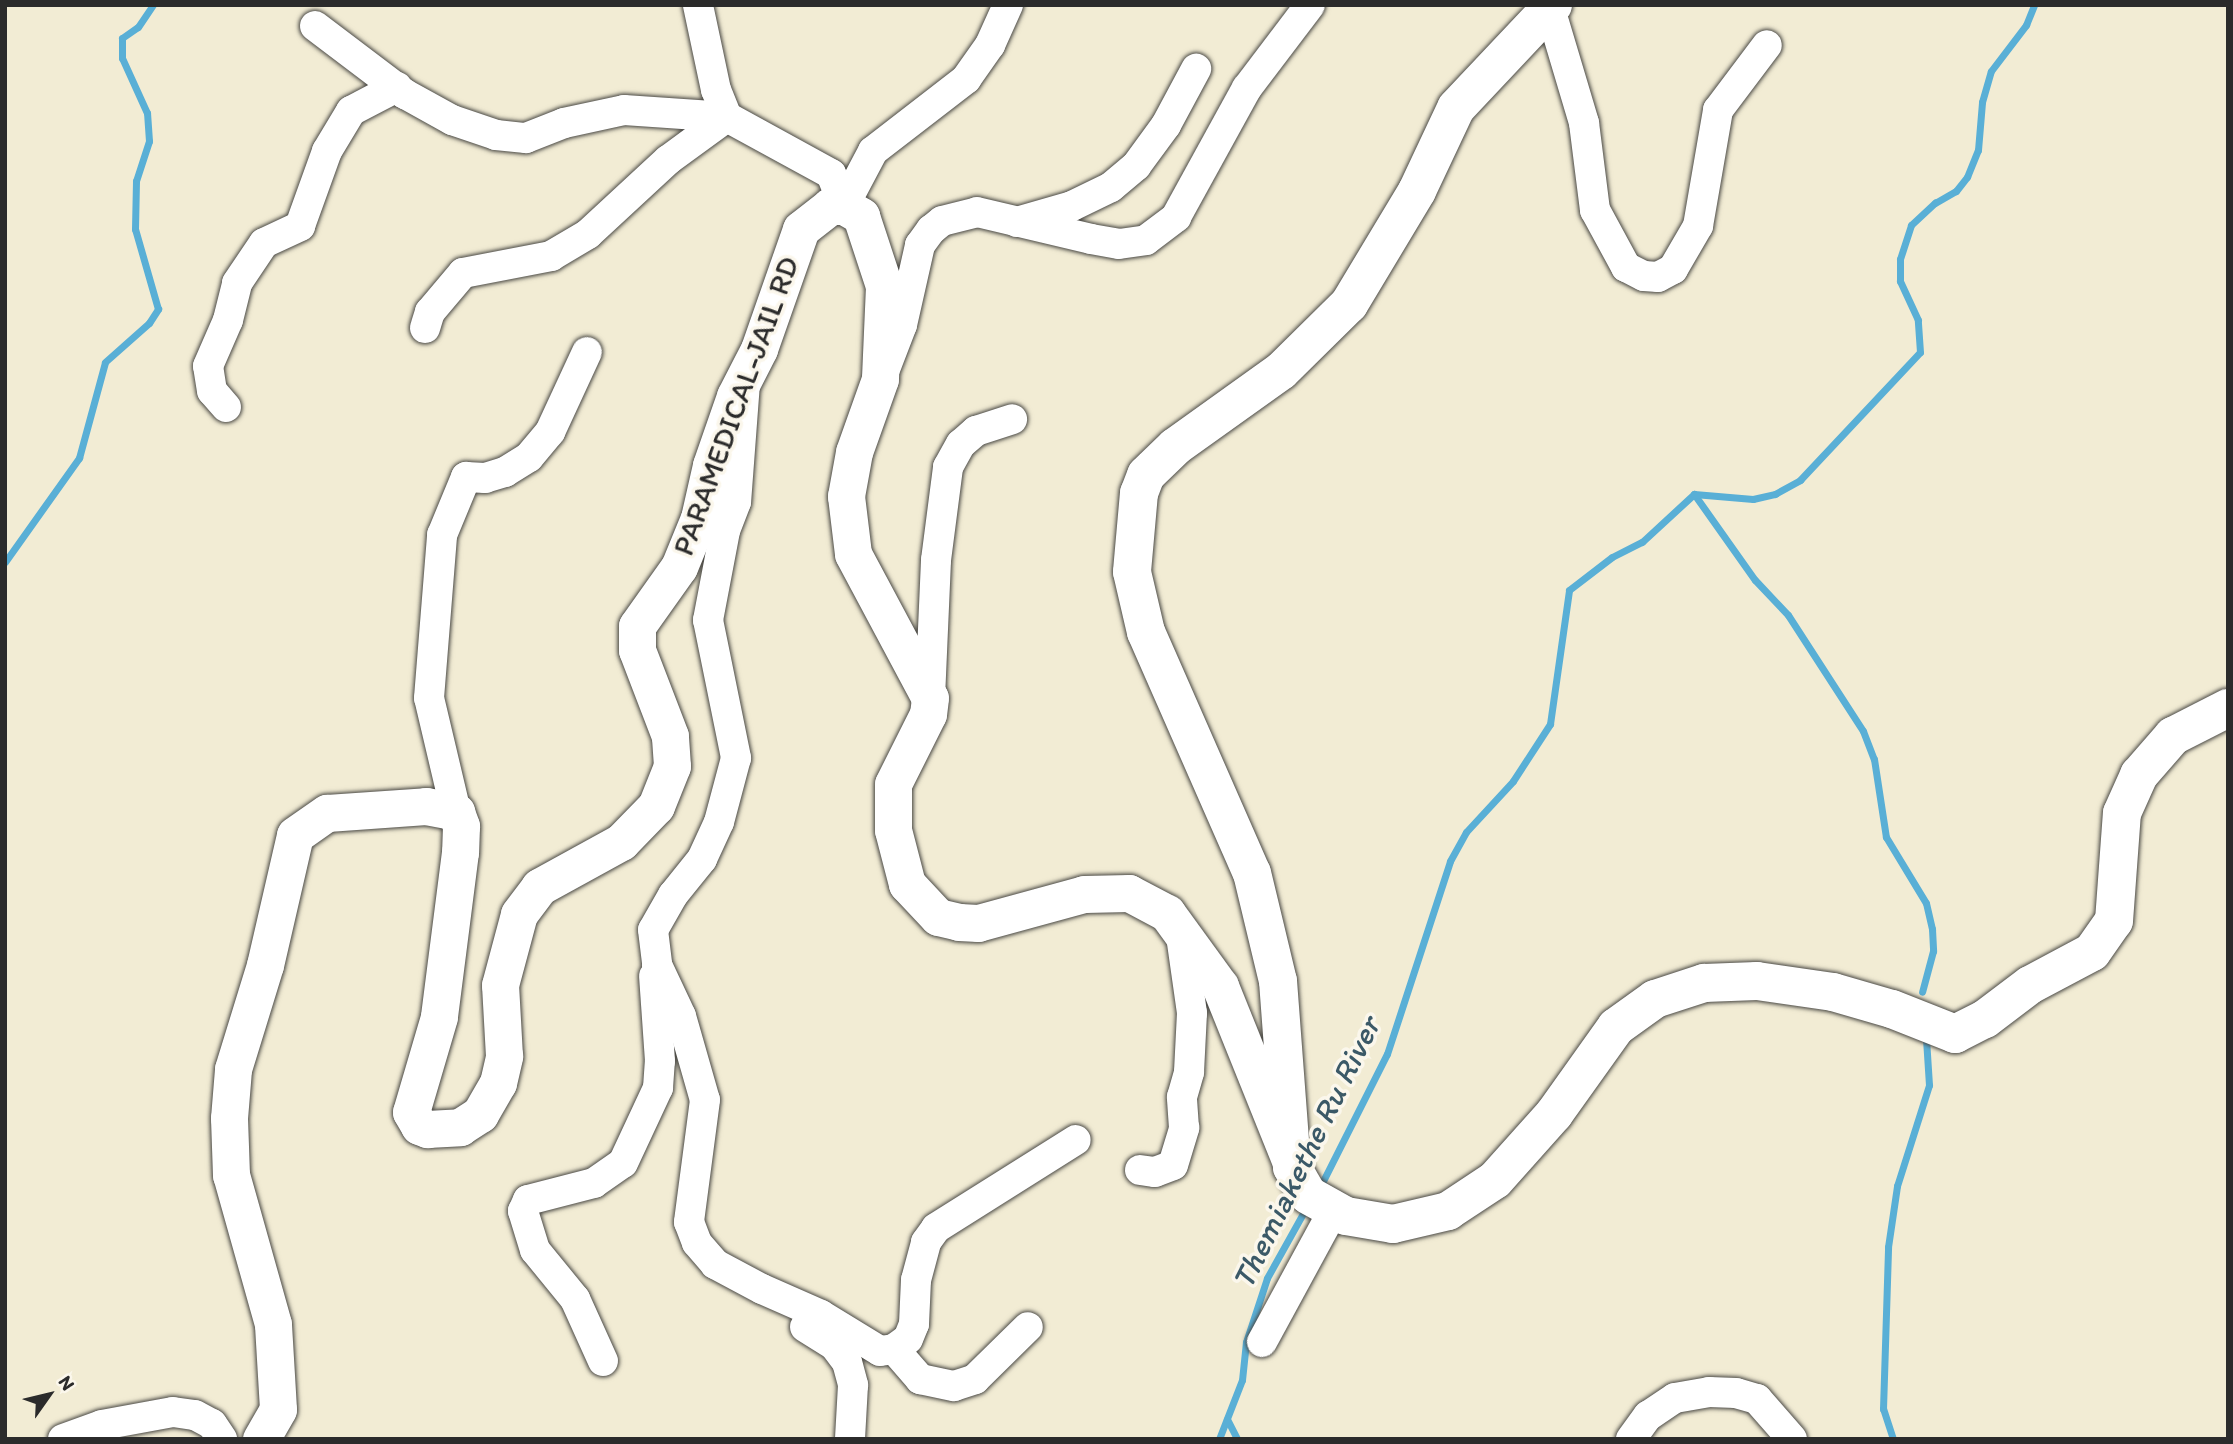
<!DOCTYPE html>
<style>
body{margin:0}
#map{position:relative;width:2233px;height:1444px;overflow:hidden;background:#f2ecd4;font-family:Itim,sans-serif}
div>[style]{position:absolute}
.stream>*{height:7px;margin:-3.5px;padding:0 3.5px;transform-origin:3.5px;border-radius:3.5px;background:#59afd6}
.roads{filter:drop-shadow(0 0 2px #494844) drop-shadow(0 0 2px #494844)}
.minor>*{height:30px;margin:-15px;padding:0 15px;transform-origin:15px;border-radius:15px;background:#fff}
.major>*{height:37px;margin:-18.5px;padding:0 18.5px;transform-origin:18.5px;border-radius:18.5px;background:#fff}
.highway>*{height:38px;margin:-19px;padding:0 19px;transform-origin:19px;border-radius:19px;background:#fff}
span{translate:-50% -50%;white-space:nowrap;text-align:center;line-height:1.15;-webkit-text-stroke:7px #fbf7ec;paint-order:stroke}
.street-label{font-size:30px;color:#2b2b2b}
.water-label{font-size:32px;color:#3b5967;font-style:italic}
.frame{position:absolute;inset:0;border:7px solid #2b2b2b;pointer-events:none}
.north{position:absolute;left:14px;top:1360px;width:70px;height:70px;-webkit-text-stroke:5px #fbf7ec;paint-order:stroke;rotate:56deg;font-size:19px;font-weight:700;line-height:28px;text-align:center;color:#2b2b2b}
.north::after{content:'';display:block;margin:auto;width:24px;height:32px;background:#2b2b2b;clip-path:polygon(50% 0,100% 100%,50% 72%,0 100%)}
</style>
<div id="map">
<div class="stream">
<i style="left:1694px;top:494px;width:105px;rotate:54.7deg"></i>
<i style="left:1755px;top:580px;width:48px;rotate:46.7deg"></i>
<i style="left:1788px;top:615px;width:138px;rotate:57.1deg"></i>
<i style="left:1863px;top:731px;width:30px;rotate:69deg"></i>
<i style="left:1874px;top:759px;width:79px;rotate:81.3deg"></i>
<i style="left:1886px;top:837px;width:77px;rotate:58.8deg"></i>
<i style="left:1926px;top:903px;width:27px;rotate:77deg"></i>
<i style="left:1932px;top:929px;width:22px;rotate:87deg"></i>
<i style="left:1933px;top:951px;width:42px;rotate:105deg"></i>
<i style="left:5px;top:562px;width:128px;rotate:-54.6deg"></i>
<i style="left:79px;top:458px;width:99px;rotate:-74.8deg"></i>
<i style="left:105px;top:362px;width:59px;rotate:-41.6deg"></i>
<i style="left:149px;top:323px;width:17px;rotate:-57deg"></i>
<i style="left:158px;top:309px;width:83px;rotate:-106deg"></i>
<i style="left:135px;top:229px;width:48px;rotate:-88.8deg"></i>
<i style="left:136px;top:181px;width:42px;rotate:-72deg"></i>
<i style="left:149px;top:141px;width:28px;rotate:-94deg"></i>
<i style="left:147px;top:113px;width:60px;rotate:-114.4deg"></i>
<i style="left:122px;top:58px;width:20px;rotate:-90deg"></i>
<i style="left:122px;top:38px;width:19px;rotate:-35deg"></i>
<i style="left:138px;top:27px;width:27px;rotate:-56deg"></i>
<i style="left:1320px;top:1187px;width:149px;rotate:-63.3deg"></i>
<i style="left:1387px;top:1054px;width:203px;rotate:-71.9deg"></i>
<i style="left:1450px;top:861px;width:33px;rotate:-61deg"></i>
<i style="left:1466px;top:832px;width:69px;rotate:-47.3deg"></i>
<i style="left:1513px;top:781px;width:68px;rotate:-57deg"></i>
<i style="left:1550px;top:724px;width:135px;rotate:-81.9deg"></i>
<i style="left:1569px;top:590px;width:54px;rotate:-37.5deg"></i>
<i style="left:1612px;top:557px;width:34px;rotate:-27deg"></i>
<i style="left:1642px;top:542px;width:71px;rotate:-42.7deg"></i>
<i style="left:1694px;top:494px;width:59px;rotate:4.8deg"></i>
<i style="left:1753px;top:499px;width:23px;rotate:-13deg"></i>
<i style="left:1775px;top:494px;width:29px;rotate:-29deg"></i>
<i style="left:1800px;top:480px;width:175px;rotate:-46.8deg"></i>
<i style="left:1920px;top:352px;width:32px;rotate:-94deg"></i>
<i style="left:1918px;top:320px;width:43px;rotate:-114.8deg"></i>
<i style="left:1900px;top:281px;width:22px;rotate:-90deg"></i>
<i style="left:1900px;top:259px;width:36px;rotate:-72deg"></i>
<i style="left:1911px;top:225px;width:33px;rotate:-43deg"></i>
<i style="left:1935px;top:203px;width:24px;rotate:-30deg"></i>
<i style="left:1956px;top:191px;width:18px;rotate:-52deg"></i>
<i style="left:1967px;top:177px;width:29px;rotate:-68deg"></i>
<i style="left:1978px;top:150px;width:48px;rotate:-85.2deg"></i>
<i style="left:1982px;top:102px;width:32px;rotate:-74deg"></i>
<i style="left:1991px;top:71px;width:58px;rotate:-52.7deg"></i>
<i style="left:2026px;top:25px;width:22px;rotate:-68deg"></i>
<i style="left:1227px;top:1419px;width:22px;rotate:63deg"></i>
<i style="left:1219px;top:1439px;width:63px;rotate:-68.7deg"></i>
<i style="left:1242px;top:1380px;width:38px;rotate:-84deg"></i>
<i style="left:1246px;top:1342px;width:67px;rotate:-71.8deg"></i>
<i style="left:1267px;top:1278px;width:82px;rotate:-60.9deg"></i>
<i style="left:1893px;top:1439px;width:32px;rotate:-108deg"></i>
<i style="left:1883px;top:1409px;width:162px;rotate:-88.2deg"></i>
<i style="left:1888px;top:1247px;width:62px;rotate:-81.6deg"></i>
<i style="left:1897px;top:1186px;width:106px;rotate:-72.4deg"></i>
<i style="left:1929px;top:1085px;width:46px;rotate:-93.7deg"></i>
</div>
<div class="roads">
<div class="minor">
<i style="left:1551px;top:12px;width:116px;rotate:73.4deg"></i>
<i style="left:1584px;top:123px;width:88px;rotate:82.8deg"></i>
<i style="left:1595px;top:210px;width:65px;rotate:61.5deg"></i>
<i style="left:1626px;top:267px;width:20px;rotate:27deg"></i>
<i style="left:1644px;top:276px;width:14px;rotate:4deg"></i>
<i style="left:1658px;top:277px;width:17px;rotate:-28deg"></i>
<i style="left:1673px;top:269px;width:50px;rotate:-59.8deg"></i>
<i style="left:1698px;top:226px;width:118px;rotate:-80.2deg"></i>
<i style="left:1718px;top:110px;width:81px;rotate:-53deg"></i>
<i style="left:315px;top:26px;width:113px;rotate:37.1deg"></i>
<i style="left:405px;top:94px;width:54px;rotate:29deg"></i>
<i style="left:452px;top:120px;width:46px;rotate:18.8deg"></i>
<i style="left:496px;top:135px;width:30px;rotate:6deg"></i>
<i style="left:526px;top:138px;width:41px;rotate:-21.5deg"></i>
<i style="left:564px;top:123px;width:61px;rotate:-12.2deg"></i>
<i style="left:624px;top:110px;width:103px;rotate:3.9deg"></i>
<i style="left:727px;top:117px;width:29px;rotate:-112deg"></i>
<i style="left:716px;top:90px;width:87px;rotate:-102deg"></i>
<i style="left:844px;top:206px;width:62px;rotate:-62.2deg"></i>
<i style="left:873px;top:151px;width:118px;rotate:-37.7deg"></i>
<i style="left:966px;top:79px;width:42px;rotate:-54.8deg"></i>
<i style="left:990px;top:45px;width:44px;rotate:-65.8deg"></i>
<i style="left:1017px;top:222px;width:57px;rotate:-16.2deg"></i>
<i style="left:1072px;top:206px;width:43px;rotate:-26deg"></i>
<i style="left:1111px;top:187px;width:33px;rotate:-40deg"></i>
<i style="left:1136px;top:166px;width:51px;rotate:-53.8deg"></i>
<i style="left:1166px;top:125px;width:64px;rotate:-61.8deg"></i>
<i style="left:425px;top:328px;width:17px;rotate:-73deg"></i>
<i style="left:430px;top:312px;width:51px;rotate:-49.8deg"></i>
<i style="left:463px;top:273px;width:90px;rotate:-10.9deg"></i>
<i style="left:551px;top:256px;width:43px;rotate:-30.7deg"></i>
<i style="left:588px;top:234px;width:109px;rotate:-42.8deg"></i>
<i style="left:668px;top:160px;width:73px;rotate:-36.1deg"></i>
<i style="left:727px;top:117px;width:119px;rotate:28.7deg"></i>
<i style="left:831px;top:174px;width:35px;rotate:68deg"></i>
<i style="left:885px;top:369px;width:47px;rotate:-68.9deg"></i>
<i style="left:902px;top:325px;width:82px;rotate:-77.3deg"></i>
<i style="left:920px;top:245px;width:19px;rotate:-54deg"></i>
<i style="left:931px;top:230px;width:14px;rotate:-39deg"></i>
<i style="left:942px;top:221px;width:36px;rotate:-14deg"></i>
<i style="left:977px;top:212px;width:117px;rotate:13.3deg"></i>
<i style="left:1091px;top:239px;width:28px;rotate:10deg"></i>
<i style="left:1119px;top:244px;width:27px;rotate:-8deg"></i>
<i style="left:1146px;top:240px;width:38px;rotate:-37deg"></i>
<i style="left:1176px;top:217px;width:147px;rotate:-61.2deg"></i>
<i style="left:1247px;top:88px;width:104px;rotate:-52.8deg"></i>
<i style="left:745px;top:383px;width:119px;rotate:94.3deg"></i>
<i style="left:736px;top:502px;width:31px;rotate:111deg"></i>
<i style="left:725px;top:531px;width:91px;rotate:100.8deg"></i>
<i style="left:708px;top:620px;width:141px;rotate:78.5deg"></i>
<i style="left:736px;top:758px;width:66px;rotate:104.9deg"></i>
<i style="left:719px;top:822px;width:41px;rotate:114.7deg"></i>
<i style="left:702px;top:859px;width:46px;rotate:128.9deg"></i>
<i style="left:673px;top:895px;width:40px;rotate:119.7deg"></i>
<i style="left:653px;top:930px;width:35px;rotate:83deg"></i>
<i style="left:657px;top:965px;width:56px;rotate:64.8deg"></i>
<i style="left:681px;top:1016px;width:87px;rotate:74.1deg"></i>
<i style="left:705px;top:1100px;width:123px;rotate:97.5deg"></i>
<i style="left:689px;top:1222px;width:22px;rotate:69deg"></i>
<i style="left:697px;top:1243px;width:28px;rotate:49deg"></i>
<i style="left:715px;top:1264px;width:53px;rotate:28deg"></i>
<i style="left:762px;top:1289px;width:64px;rotate:23.8deg"></i>
<i style="left:821px;top:1315px;width:69px;rotate:31.4deg"></i>
<i style="left:880px;top:1351px;width:14px;rotate:-8deg"></i>
<i style="left:894px;top:1349px;width:17px;rotate:-36deg"></i>
<i style="left:908px;top:1339px;width:16px;rotate:-68deg"></i>
<i style="left:914px;top:1324px;width:44px;rotate:-87.4deg"></i>
<i style="left:916px;top:1280px;width:39px;rotate:-75deg"></i>
<i style="left:926px;top:1242px;width:17px;rotate:-54deg"></i>
<i style="left:936px;top:1228px;width:165px;rotate:-32.2deg"></i>
<i style="left:226px;top:407px;width:21px;rotate:-131deg"></i>
<i style="left:212px;top:391px;width:25px;rotate:-99deg"></i>
<i style="left:208px;top:366px;width:50px;rotate:-66.5deg"></i>
<i style="left:228px;top:320px;width:38px;rotate:-76deg"></i>
<i style="left:237px;top:283px;width:48px;rotate:-56deg"></i>
<i style="left:264px;top:243px;width:40px;rotate:-25deg"></i>
<i style="left:300px;top:226px;width:80px;rotate:-70.2deg"></i>
<i style="left:327px;top:151px;width:47px;rotate:-59deg"></i>
<i style="left:351px;top:111px;width:52px;rotate:-27.6deg"></i>
<i style="left:930px;top:698px;width:138px;rotate:-87.5deg"></i>
<i style="left:936px;top:560px;width:94px;rotate:-82.6deg"></i>
<i style="left:948px;top:467px;width:26px;rotate:-61deg"></i>
<i style="left:961px;top:444px;width:20px;rotate:-41deg"></i>
<i style="left:976px;top:431px;width:38px;rotate:-18deg"></i>
<i style="left:456px;top:812px;width:117px;rotate:-103.3deg"></i>
<i style="left:429px;top:698px;width:164px;rotate:-85.4deg"></i>
<i style="left:442px;top:535px;width:63px;rotate:-67.5deg"></i>
<i style="left:466px;top:477px;width:19px;rotate:3deg"></i>
<i style="left:485px;top:478px;width:21px;rotate:-17deg"></i>
<i style="left:505px;top:472px;width:28px;rotate:-32deg"></i>
<i style="left:529px;top:457px;width:33px;rotate:-50deg"></i>
<i style="left:550px;top:432px;width:88px;rotate:-65.2deg"></i>
<i style="left:1140px;top:1170px;width:15px;rotate:8deg"></i>
<i style="left:1155px;top:1172px;width:19px;rotate:-21deg"></i>
<i style="left:1173px;top:1165px;width:39px;rotate:-73deg"></i>
<i style="left:1184px;top:1128px;width:31px;rotate:-94deg"></i>
<i style="left:1182px;top:1097px;width:26px;rotate:-74deg"></i>
<i style="left:1189px;top:1072px;width:59px;rotate:-87.1deg"></i>
<i style="left:1192px;top:1013px;width:85px;rotate:-98.1deg"></i>
<i style="left:805px;top:1327px;width:34px;rotate:32deg"></i>
<i style="left:834px;top:1345px;width:21px;rotate:53deg"></i>
<i style="left:847px;top:1362px;width:24px;rotate:75deg"></i>
<i style="left:853px;top:1385px;width:54px;rotate:93.2deg"></i>
<i style="left:1262px;top:1342px;width:149px;rotate:-61.5deg"></i>
<i style="left:894px;top:1349px;width:40px;rotate:49deg"></i>
<i style="left:920px;top:1379px;width:35px;rotate:12deg"></i>
<i style="left:954px;top:1386px;width:22px;rotate:-18deg"></i>
<i style="left:975px;top:1379px;width:74px;rotate:-44.5deg"></i>
<i style="left:603px;top:1361px;width:68px;rotate:-114.3deg"></i>
<i style="left:575px;top:1299px;width:63px;rotate:-129.2deg"></i>
<i style="left:535px;top:1250px;width:41px;rotate:-107.1deg"></i>
<i style="left:523px;top:1211px;width:12px;rotate:-66deg"></i>
<i style="left:528px;top:1200px;width:68px;rotate:-14.4deg"></i>
<i style="left:594px;top:1183px;width:35px;rotate:-35deg"></i>
<i style="left:623px;top:1163px;width:83px;rotate:-65deg"></i>
<i style="left:658px;top:1088px;width:27px;rotate:-86deg"></i>
<i style="left:660px;top:1061px;width:85px;rotate:-94deg"></i>
<i style="left:63px;top:1439px;width:41px;rotate:-19.7deg"></i>
<i style="left:102px;top:1425px;width:72px;rotate:-10.4deg"></i>
<i style="left:173px;top:1412px;width:22px;rotate:8deg"></i>
<i style="left:195px;top:1415px;width:19px;rotate:28deg"></i>
<i style="left:212px;top:1424px;width:18px;rotate:56deg"></i>
<i style="left:1631px;top:1439px;width:29px;rotate:-54deg"></i>
<i style="left:1648px;top:1416px;width:32px;rotate:-34deg"></i>
<i style="left:1675px;top:1398px;width:35px;rotate:-10deg"></i>
<i style="left:1709px;top:1392px;width:27px;rotate:2deg"></i>
<i style="left:1736px;top:1393px;width:22px;rotate:16deg"></i>
<i style="left:1757px;top:1399px;width:53px;rotate:48.8deg"></i>
</div>
<div class="major">
<i style="left:261px;top:1439px;width:34px;rotate:-60deg"></i>
<i style="left:278px;top:1409px;width:85px;rotate:-93.4deg"></i>
<i style="left:273px;top:1324px;width:155px;rotate:-105.7deg"></i>
<i style="left:231px;top:1175px;width:57px;rotate:-92deg"></i>
<i style="left:229px;top:1118px;width:49px;rotate:-85.3deg"></i>
<i style="left:233px;top:1069px;width:109px;rotate:-72.9deg"></i>
<i style="left:265px;top:965px;width:133px;rotate:-77deg"></i>
<i style="left:295px;top:835px;width:39px;rotate:-35deg"></i>
<i style="left:327px;top:813px;width:99px;rotate:-4deg"></i>
<i style="left:426px;top:806px;width:31px;rotate:11deg"></i>
<i style="left:456px;top:812px;width:15px;rotate:70deg"></i>
<i style="left:461px;top:826px;width:26px;rotate:92deg"></i>
<i style="left:460px;top:852px;width:166px;rotate:97.3deg"></i>
<i style="left:439px;top:1017px;width:99px;rotate:106.4deg"></i>
<i style="left:411px;top:1112px;width:16px;rotate:60deg"></i>
<i style="left:419px;top:1126px;width:9px;rotate:21deg"></i>
<i style="left:427px;top:1129px;width:33px;rotate:-3deg"></i>
<i style="left:460px;top:1127px;width:24px;rotate:-33deg"></i>
<i style="left:480px;top:1114px;width:36px;rotate:-60deg"></i>
<i style="left:498px;top:1083px;width:28px;rotate:-77deg"></i>
<i style="left:504px;top:1056px;width:71px;rotate:-93.2deg"></i>
<i style="left:500px;top:985px;width:73px;rotate:-75deg"></i>
<i style="left:519px;top:914px;width:34px;rotate:-53deg"></i>
<i style="left:539px;top:887px;width:94px;rotate:-28.8deg"></i>
<i style="left:621px;top:842px;width:50px;rotate:-45.8deg"></i>
<i style="left:656px;top:806px;width:43px;rotate:-68.2deg"></i>
<i style="left:672px;top:766px;width:30px;rotate:-94deg"></i>
<i style="left:670px;top:736px;width:92px;rotate:-111deg"></i>
<i style="left:637px;top:650px;width:24px;rotate:-90deg"></i>
<i style="left:637px;top:626px;width:72px;rotate:-54.6deg"></i>
<i style="left:679px;top:567px;width:53px;rotate:-67.8deg"></i>
<i style="left:699px;top:518px;width:54px;rotate:-77.2deg"></i>
<i style="left:711px;top:465px;width:73px;rotate:-70.8deg"></i>
<i style="left:735px;top:396px;width:53px;rotate:-62.9deg"></i>
<i style="left:759px;top:349px;width:127px;rotate:-70.7deg"></i>
<i style="left:801px;top:229px;width:37px;rotate:-38deg"></i>
<i style="left:830px;top:206px;width:14px"></i>
<i style="left:844px;top:206px;width:20px;rotate:30deg"></i>
<i style="left:861px;top:216px;width:74px;rotate:71.8deg"></i>
<i style="left:884px;top:286px;width:93px;rotate:92.5deg"></i>
<i style="left:880px;top:379px;width:77px;rotate:109.6deg"></i>
<i style="left:854px;top:452px;width:45px;rotate:100.3deg"></i>
<i style="left:846px;top:496px;width:58px;rotate:83.1deg"></i>
<i style="left:853px;top:554px;width:163px;rotate:61.9deg"></i>
<i style="left:930px;top:698px;width:16px;rotate:97deg"></i>
<i style="left:928px;top:714px;width:78px;rotate:116.6deg"></i>
<i style="left:893px;top:784px;width:46px;rotate:90deg"></i>
<i style="left:893px;top:830px;width:56px;rotate:75.5deg"></i>
<i style="left:907px;top:884px;width:45px;rotate:46.8deg"></i>
<i style="left:938px;top:917px;width:22px;rotate:13deg"></i>
<i style="left:959px;top:922px;width:19px;rotate:3deg"></i>
<i style="left:978px;top:923px;width:110px;rotate:-15.3deg"></i>
<i style="left:1084px;top:894px;width:45px;rotate:-1.3deg"></i>
<i style="left:1129px;top:893px;width:43px;rotate:27.8deg"></i>
<i style="left:1167px;top:913px;width:90px;rotate:54deg"></i>
<i style="left:1220px;top:986px;width:185px;rotate:68.1deg"></i>
</div>
<div class="highway">
<i style="left:1553px;top:5px;width:141px;rotate:133.3deg"></i>
<i style="left:1456px;top:108px;width:92px;rotate:115.2deg"></i>
<i style="left:1417px;top:191px;width:132px;rotate:121deg"></i>
<i style="left:1349px;top:304px;width:95px;rotate:135.4deg"></i>
<i style="left:1281px;top:371px;width:130px;rotate:144.4deg"></i>
<i style="left:1175px;top:447px;width:40px;rotate:136deg"></i>
<i style="left:1146px;top:475px;width:19px;rotate:111deg"></i>
<i style="left:1139px;top:493px;width:79px;rotate:95.1deg"></i>
<i style="left:1132px;top:572px;width:62px;rotate:76.9deg"></i>
<i style="left:1146px;top:632px;width:263px;rotate:66.3deg"></i>
<i style="left:1252px;top:873px;width:111px;rotate:76.5deg"></i>
<i style="left:1278px;top:981px;width:187px;rotate:85.7deg"></i>
<i style="left:1292px;top:1167px;width:32px;rotate:60deg"></i>
<i style="left:1308px;top:1195px;width:43px;rotate:28.9deg"></i>
<i style="left:1346px;top:1216px;width:48px;rotate:9.7deg"></i>
<i style="left:1393px;top:1224px;width:57px;rotate:-13.3deg"></i>
<i style="left:1448px;top:1211px;width:56px;rotate:-33.4deg"></i>
<i style="left:1495px;top:1180px;width:89px;rotate:-48.2deg"></i>
<i style="left:1554px;top:1114px;width:107px;rotate:-54.5deg"></i>
<i style="left:1616px;top:1027px;width:48px;rotate:-35.7deg"></i>
<i style="left:1655px;top:999px;width:52px;rotate:-18.1deg"></i>
<i style="left:1704px;top:983px;width:53px;rotate:-2.2deg"></i>
<i style="left:1757px;top:981px;width:77px;rotate:8.2deg"></i>
<i style="left:1833px;top:992px;width:61px;rotate:16.1deg"></i>
<i style="left:1892px;top:1009px;width:68px;rotate:21.6deg"></i>
<i style="left:1955px;top:1034px;width:34px;rotate:-27deg"></i>
<i style="left:1985px;top:1019px;width:56px;rotate:-37.1deg"></i>
<i style="left:2030px;top:985px;width:70px;rotate:-28deg"></i>
<i style="left:2092px;top:952px;width:38px;rotate:-55deg"></i>
<i style="left:2114px;top:921px;width:108px;rotate:-85.8deg"></i>
<i style="left:2122px;top:813px;width:42px;rotate:-65.9deg"></i>
<i style="left:2139px;top:775px;width:52px;rotate:-48.9deg"></i>
<i style="left:2173px;top:736px;width:62px;rotate:-27deg"></i>
</div>
</div>
<div class="street-label">
<span style="left:736px;top:406px;rotate:-70deg">PARAMEDICAL-JAIL RD</span>
</div>
<div class="water-label">
<span style="left:1306px;top:1153px;rotate:-64deg">Themiakethe Ru River</span>
</div>
<div class="frame"></div>
<div class="north">N</div>
</div>
